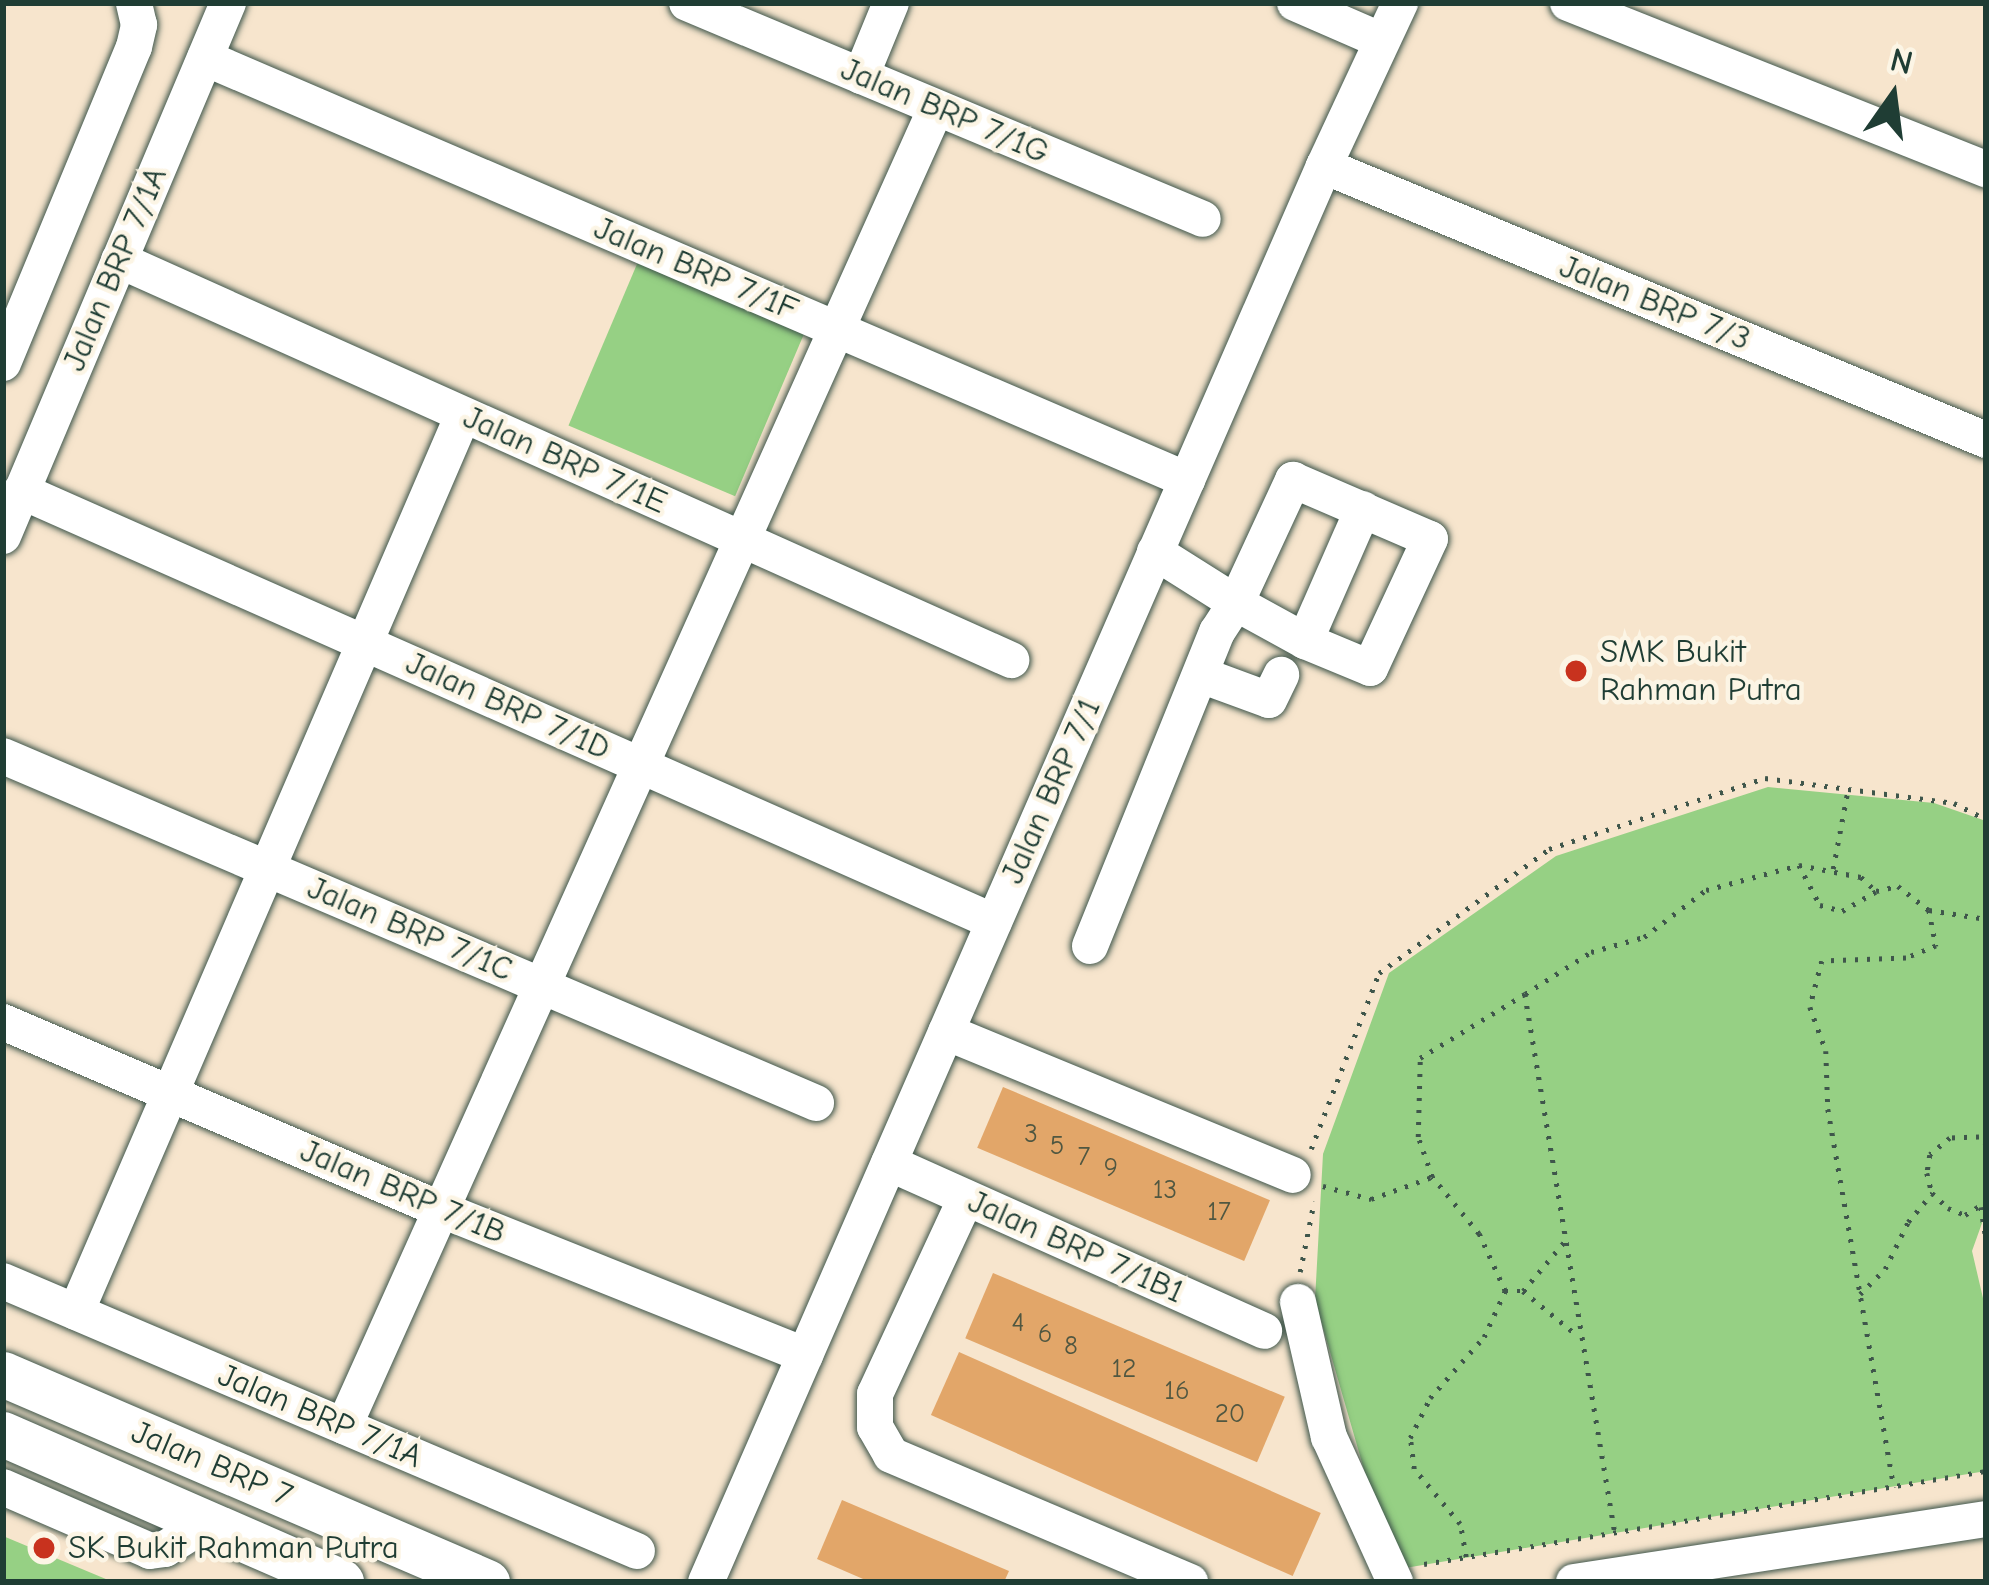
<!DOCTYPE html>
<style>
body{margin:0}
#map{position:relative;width:1989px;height:1585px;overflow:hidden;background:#f7e5cd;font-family:"Comic Neue",sans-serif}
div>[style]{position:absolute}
.green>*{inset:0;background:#96d084;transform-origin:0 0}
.building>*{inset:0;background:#e2a669;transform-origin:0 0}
.path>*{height:4.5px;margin-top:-2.25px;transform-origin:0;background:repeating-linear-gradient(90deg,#3f564b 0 3px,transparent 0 12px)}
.roads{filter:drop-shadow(0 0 3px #3f564b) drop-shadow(0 0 3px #3f564b)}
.minor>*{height:36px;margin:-18px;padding:0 18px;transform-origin:18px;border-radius:18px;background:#fff}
.major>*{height:45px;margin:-22.5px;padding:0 22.5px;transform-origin:22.5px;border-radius:22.5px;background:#fff}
.dots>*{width:33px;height:33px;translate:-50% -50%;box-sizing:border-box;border:6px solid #fcf5e5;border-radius:50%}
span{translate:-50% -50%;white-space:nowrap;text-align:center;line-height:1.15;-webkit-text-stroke:9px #fcf5e5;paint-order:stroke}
.number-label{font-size:27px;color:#505741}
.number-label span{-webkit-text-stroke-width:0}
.street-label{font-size:33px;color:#1f3d34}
.poi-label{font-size:33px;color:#1f3d34}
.left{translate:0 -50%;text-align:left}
.frame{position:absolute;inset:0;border:6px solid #1f3d34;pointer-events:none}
.north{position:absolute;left:1833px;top:36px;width:120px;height:120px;-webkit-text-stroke:9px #fcf5e5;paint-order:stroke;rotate:14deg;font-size:33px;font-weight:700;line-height:48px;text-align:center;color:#1f3d34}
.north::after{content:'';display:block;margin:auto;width:42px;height:54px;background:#1f3d34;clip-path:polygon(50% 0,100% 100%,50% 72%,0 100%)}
</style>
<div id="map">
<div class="green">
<i style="left:640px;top:257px;width:181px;height:183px;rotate:23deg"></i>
<i style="clip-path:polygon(1768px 787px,1934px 803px,1986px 821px,1986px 1212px,1972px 1251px,1986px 1311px,1986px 1471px,1393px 1570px,1315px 1300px,1323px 1154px,1389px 973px,1556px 856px)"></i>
<i style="clip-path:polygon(3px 1536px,113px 1582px,3px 1582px)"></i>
</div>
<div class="building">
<i style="left:1003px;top:1087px;width:290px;height:66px;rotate:23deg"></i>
<i style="left:993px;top:1273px;width:317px;height:71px;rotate:23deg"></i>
<i style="left:959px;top:1352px;width:396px;height:69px;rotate:24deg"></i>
<i style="clip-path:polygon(842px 1500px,1009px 1571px,1004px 1582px,870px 1582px,817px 1559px)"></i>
</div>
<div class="path">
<i style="left:1799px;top:865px;width:63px;rotate:11deg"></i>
<i style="left:1861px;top:877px;width:21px;rotate:43deg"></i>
<i style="left:1833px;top:869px;width:81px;rotate:-79.4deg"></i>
<i style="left:1929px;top:910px;width:58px;rotate:9deg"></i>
<i style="left:1525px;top:994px;width:78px;rotate:-32.5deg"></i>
<i style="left:1591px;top:952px;width:55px;rotate:-15.8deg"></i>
<i style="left:1644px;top:937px;width:78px;rotate:-37.2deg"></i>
<i style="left:1706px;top:890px;width:96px;rotate:-15deg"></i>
<i style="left:1799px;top:865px;width:45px;rotate:62.3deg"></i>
<i style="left:1820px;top:905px;width:23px;rotate:15deg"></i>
<i style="left:1842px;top:911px;width:39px;rotate:-30deg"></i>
<i style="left:1876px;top:891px;width:23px;rotate:-13deg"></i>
<i style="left:1898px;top:886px;width:39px;rotate:38deg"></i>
<i style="left:1929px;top:910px;width:37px;rotate:79deg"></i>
<i style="left:1936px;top:946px;width:32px;rotate:158deg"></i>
<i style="left:1906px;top:958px;width:84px;rotate:178deg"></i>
<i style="left:1822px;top:961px;width:48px;rotate:104.6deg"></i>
<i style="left:1810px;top:1007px;width:47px;rotate:70deg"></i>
<i style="left:1826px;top:1051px;width:58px;rotate:88deg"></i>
<i style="left:1828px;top:1109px;width:384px;rotate:80.1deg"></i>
<i style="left:1986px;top:1144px;width:10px;rotate:-135deg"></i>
<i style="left:1979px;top:1137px;width:29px;rotate:178deg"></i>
<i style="left:1950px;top:1138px;width:26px;rotate:140deg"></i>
<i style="left:1930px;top:1155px;width:18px;rotate:99deg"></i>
<i style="left:1927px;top:1173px;width:21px;rotate:76deg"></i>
<i style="left:1932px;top:1193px;width:22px;rotate:43deg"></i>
<i style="left:1948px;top:1208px;width:18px;rotate:22deg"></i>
<i style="left:1965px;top:1215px;width:25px;rotate:-32deg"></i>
<i style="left:1311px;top:1149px;width:189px;rotate:-68.9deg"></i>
<i style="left:1379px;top:973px;width:210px;rotate:-36.1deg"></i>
<i style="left:1549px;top:849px;width:227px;rotate:-18.2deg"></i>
<i style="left:1765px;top:778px;width:191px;rotate:7.5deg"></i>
<i style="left:1954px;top:803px;width:36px;rotate:27deg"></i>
<i style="left:1323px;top:1186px;width:50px;rotate:15.2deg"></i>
<i style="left:1371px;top:1199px;width:65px;rotate:-19.8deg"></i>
<i style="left:1981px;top:1207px;width:30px;rotate:81deg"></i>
<i style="left:1300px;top:1272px;width:72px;rotate:-78.8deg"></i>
<i style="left:1505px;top:1291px;width:18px"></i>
<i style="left:1523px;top:1291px;width:65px;rotate:-50deg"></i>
<i style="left:1523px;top:1291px;width:71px;rotate:39.3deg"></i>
<i style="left:1860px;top:1294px;width:35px;rotate:-45deg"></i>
<i style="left:1885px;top:1269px;width:52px;rotate:-63.9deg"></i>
<i style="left:1908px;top:1222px;width:38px;rotate:-50deg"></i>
<i style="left:1466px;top:1557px;width:34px;rotate:-100deg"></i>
<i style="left:1460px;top:1524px;width:72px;rotate:-129.9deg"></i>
<i style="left:1414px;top:1469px;width:31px;rotate:-97deg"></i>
<i style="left:1410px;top:1438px;width:45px;rotate:-63.4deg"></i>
<i style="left:1430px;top:1398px;width:81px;rotate:-48.5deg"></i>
<i style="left:1484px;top:1337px;width:51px;rotate:-65.5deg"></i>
<i style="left:1505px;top:1291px;width:63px;rotate:-114.5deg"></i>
<i style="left:1479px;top:1234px;width:74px;rotate:-129.5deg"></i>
<i style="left:1432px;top:1177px;width:42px;rotate:-109.3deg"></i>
<i style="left:1418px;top:1137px;width:79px;rotate:-88.5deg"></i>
<i style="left:1420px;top:1058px;width:123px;rotate:-31.4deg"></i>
<i style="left:1525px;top:994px;width:546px;rotate:80.52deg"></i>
<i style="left:1424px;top:1564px;width:570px;rotate:-9.4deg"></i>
</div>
<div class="roads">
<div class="minor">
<i style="left:687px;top:3px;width:559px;rotate:22.71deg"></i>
<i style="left:1295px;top:3px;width:93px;rotate:23.5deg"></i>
<i style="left:1568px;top:3px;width:450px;rotate:21.7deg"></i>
<i style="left:205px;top:58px;width:1069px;rotate:23.25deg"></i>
<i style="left:861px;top:76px;width:79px;rotate:-67.7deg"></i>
<i style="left:1324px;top:166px;width:716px;rotate:22.48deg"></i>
<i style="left:119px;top:260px;width:978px;rotate:24.15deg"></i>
<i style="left:3px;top:363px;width:342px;rotate:-67.5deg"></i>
<i style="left:134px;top:47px;width:23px;rotate:-77deg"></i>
<i style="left:139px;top:25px;width:23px;rotate:-103deg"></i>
<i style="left:21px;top:491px;width:1064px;rotate:23.89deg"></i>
<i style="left:3px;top:536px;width:579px;rotate:-67.11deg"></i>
<i style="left:1305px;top:641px;width:144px;rotate:-66.3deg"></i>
<i style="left:1201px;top:675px;width:72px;rotate:20.2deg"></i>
<i style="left:1269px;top:700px;width:28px;rotate:-64deg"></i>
<i style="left:3px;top:756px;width:884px;rotate:23.11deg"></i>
<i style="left:1090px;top:946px;width:339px;rotate:-68deg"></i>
<i style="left:1217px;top:632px;width:35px;rotate:-57deg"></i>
<i style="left:1236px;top:603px;width:136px;rotate:-65.1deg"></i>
<i style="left:1293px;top:480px;width:149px;rotate:23.3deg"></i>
<i style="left:1430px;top:539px;width:142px;rotate:114.9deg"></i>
<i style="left:1370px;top:668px;width:70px;rotate:-157.4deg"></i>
<i style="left:1305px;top:641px;width:79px;rotate:-151.2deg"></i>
<i style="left:1236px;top:603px;width:96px;rotate:-147.8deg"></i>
<i style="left:3px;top:1022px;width:478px;rotate:23.2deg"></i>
<i style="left:442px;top:1210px;width:391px;rotate:21.8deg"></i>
<i style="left:946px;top:1032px;width:375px;rotate:22.4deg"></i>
<i style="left:889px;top:1163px;width:411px;rotate:24.1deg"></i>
<i style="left:966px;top:1198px;width:216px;rotate:114.9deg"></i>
<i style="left:875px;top:1394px;width:33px;rotate:90deg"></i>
<i style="left:875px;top:1427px;width:32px;rotate:60deg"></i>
<i style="left:891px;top:1455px;width:325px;rotate:23deg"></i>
<i style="left:3px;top:1281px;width:689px;rotate:23.07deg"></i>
<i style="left:1298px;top:1302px;width:139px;rotate:77.1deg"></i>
<i style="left:1329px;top:1437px;width:159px;rotate:65.5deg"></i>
<i style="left:76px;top:1312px;width:977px;rotate:-66.66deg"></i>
<i style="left:344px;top:1426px;width:1445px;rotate:-65.81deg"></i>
<i style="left:3px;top:1487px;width:160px;rotate:23.5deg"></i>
<i style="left:150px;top:1551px;width:15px;rotate:-8deg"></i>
<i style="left:165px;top:1549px;width:49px;rotate:-32.4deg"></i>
<i style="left:706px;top:1582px;width:1545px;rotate:-66.42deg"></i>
<i style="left:1324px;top:166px;width:180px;rotate:-65deg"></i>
<i style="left:1574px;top:1582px;width:417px;rotate:-8.7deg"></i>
</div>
<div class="major">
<i style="left:3px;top:1374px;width:527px;rotate:23.26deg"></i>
<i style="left:3px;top:1434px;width:369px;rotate:23.6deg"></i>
</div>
</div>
<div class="dots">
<i style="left:1576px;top:671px;background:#c8321e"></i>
<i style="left:44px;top:1548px;background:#c8321e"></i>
</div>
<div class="number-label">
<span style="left:1031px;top:1134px">3</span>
<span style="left:1057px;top:1146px">5</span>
<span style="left:1084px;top:1157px">7</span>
<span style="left:1111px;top:1168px">9</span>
<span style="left:1165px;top:1190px">13</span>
<span style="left:1219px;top:1212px">17</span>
<span style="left:1018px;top:1323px">4</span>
<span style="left:1045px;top:1334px">6</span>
<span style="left:1071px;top:1346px">8</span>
<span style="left:1124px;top:1369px">12</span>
<span style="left:1177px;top:1391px">16</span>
<span style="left:1230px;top:1414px">20</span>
</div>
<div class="street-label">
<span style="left:945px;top:111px;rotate:23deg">Jalan BRP 7/1G</span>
<span style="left:115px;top:269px;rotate:-67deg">Jalan BRP 7/1A</span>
<span style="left:696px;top:269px;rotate:23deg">Jalan BRP 7/1F</span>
<span style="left:1655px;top:303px;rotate:22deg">Jalan BRP 7/3</span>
<span style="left:565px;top:460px;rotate:24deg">Jalan BRP 7/1E</span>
<span style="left:508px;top:706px;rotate:24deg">Jalan BRP 7/1D</span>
<span style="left:1051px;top:791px;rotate:-66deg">Jalan BRP 7/1</span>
<span style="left:410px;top:929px;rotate:23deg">Jalan BRP 7/1C</span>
<span style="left:403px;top:1192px;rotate:23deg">Jalan BRP 7/1B</span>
<span style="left:1076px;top:1247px;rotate:24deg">Jalan BRP 7/1B1</span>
<span style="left:320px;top:1416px;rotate:23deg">Jalan BRP 7/1A</span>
<span style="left:212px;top:1464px;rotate:23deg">Jalan BRP 7</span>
</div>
<div class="poi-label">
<span class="left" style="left:1600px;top:671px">SMK Bukit<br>Rahman Putra</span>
<span class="left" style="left:68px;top:1548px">SK Bukit Rahman Putra</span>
</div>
<div class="frame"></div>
<div class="north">N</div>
</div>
